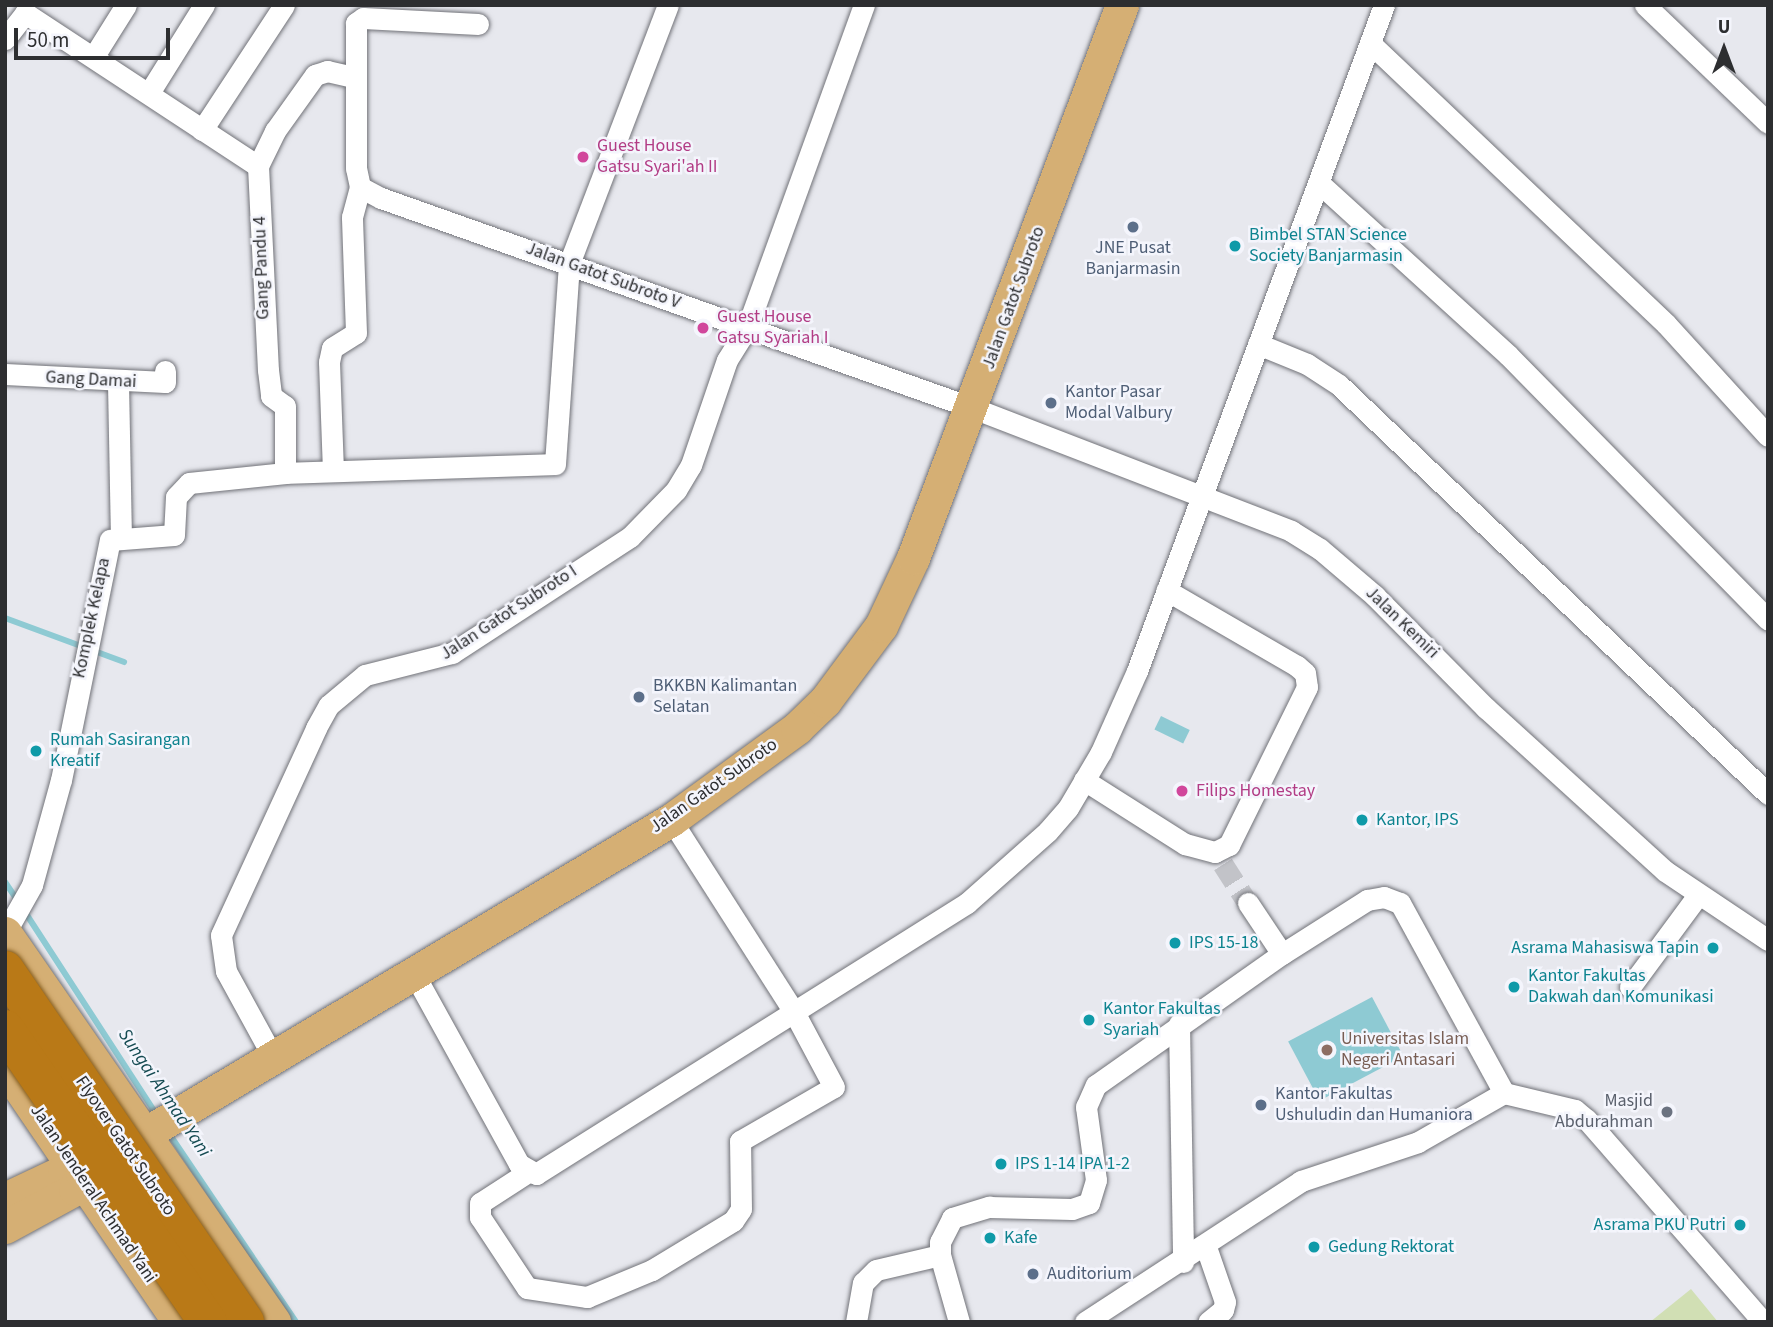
<!DOCTYPE html>
<style>
body{margin:0}
#map{position:relative;width:1773px;height:1327px;overflow:hidden;background:#e7e8ee;font-family:"Source Sans 3",sans-serif}
div>[style]{position:absolute}
.green>*{inset:0;background:#d1dfb4}
.water>*{inset:0;background:#8ecad3;transform-origin:0 0}
.stream>*{height:6px;margin:-3px;padding:0 3px;transform-origin:3px;border-radius:3px;background:#8ecad3}
.street-tunnel>*{height:21px;margin-top:-10.5px;transform-origin:0;background:repeating-linear-gradient(90deg,#c2c3c8 0 21px,transparent 0 31px)}
.roads{filter:drop-shadow(0 0 2px #717278) drop-shadow(0 0 2px #717278)}
.street>*{height:21px;margin:-10.5px;padding:0 10.5px;transform-origin:10.5px;border-radius:10.5px;background:#fff}
.primary>*{height:33px;margin:-16.5px;padding:0 16.5px;transform-origin:16.5px;border-radius:16.5px;background:#d5af74}
.bridges{filter:drop-shadow(0 0 2px #885f20) drop-shadow(0 0 2px #885f20)}
.highway-bridge>*{height:38px;margin:-19px;padding:0 19px;transform-origin:19px;border-radius:19px;background:#b97917}
.dots>*{width:19px;height:19px;translate:-50% -50%;box-sizing:border-box;border:4px solid #f4f5fc;border-radius:50%}
span{translate:-50% -50%;white-space:nowrap;text-align:center;line-height:1.15;-webkit-text-stroke:5px #f4f5fc;paint-order:stroke}
.hotel-label{font-size:18px;color:#b23c85}
.left{translate:0 -50%;text-align:left}
.culture-label{font-size:18px;color:#0d838f}
.right{translate:-100% -50%;text-align:right}
.service-label{font-size:18px;color:#4e5e75}
.street-label{font-size:18px;color:#2d2e30}
.education-label{font-size:18px;color:#785e54}
.worship-label{font-size:18px;color:#5b616d}
.water-label{font-size:19px;color:#154b52;font-style:italic}
.frame{position:absolute;inset:0;border:7px solid #2d2e30;pointer-events:none}
.north{position:absolute;left:1689px;top:14px;width:70px;height:70px;-webkit-text-stroke:5px #f4f5fc;paint-order:stroke;rotate:0deg;font-size:19px;font-weight:700;line-height:28px;text-align:center;color:#2d2e30}
.north::after{content:'';display:block;margin:auto;width:24px;height:32px;background:#2d2e30;clip-path:polygon(50% 0,100% 100%,50% 72%,0 100%)}
.scale{position:absolute;left:14px;top:28px;width:156px;height:32px;box-sizing:border-box;border:4px solid #2d2e30;border-top:0;padding-left:9px;font-size:21px;line-height:24px;white-space:nowrap;color:#2d2e30;-webkit-text-stroke:5px #f4f5fc;paint-order:stroke}
</style>
<div id="map">
<div class="green">
<i style="clip-path:polygon(1691px 1289px,1718px 1322px,1650px 1322px)"></i>
</div>
<div class="water">
<i style="left:1161px;top:716px;width:32px;height:15px;rotate:26deg"></i>
<i style="left:1372px;top:997px;width:67px;height:95px;rotate:62deg"></i>
</div>
<div class="stream">
<i style="left:5px;top:618px;width:127px;rotate:20.3deg"></i>
<i style="left:5px;top:882px;width:22px;rotate:56deg"></i>
<i style="left:23px;top:909px;width:244px;rotate:57deg"></i>
<i style="left:168px;top:1132px;width:229px;rotate:56deg"></i>
</div>
<div class="street-tunnel">
<i style="left:1223px;top:864px;width:46px;rotate:57.3deg"></i>
</div>
<div class="roads">
<div class="street">
<i style="left:1645px;top:5px;width:170px;rotate:43.8deg"></i>
<i style="left:25px;top:13px;width:279px;rotate:33.3deg"></i>
<i style="left:478px;top:24px;width:115px;rotate:-177deg"></i>
<i style="left:363px;top:18px;width:9px;rotate:144deg"></i>
<i style="left:356px;top:23px;width:145px;rotate:90deg"></i>
<i style="left:356px;top:168px;width:19px;rotate:78deg"></i>
<i style="left:360px;top:187px;width:24px;rotate:28deg"></i>
<i style="left:381px;top:198px;width:628px;rotate:19.53deg"></i>
<i style="left:973px;top:408px;width:341px;rotate:21.1deg"></i>
<i style="left:1291px;top:531px;width:34px;rotate:32deg"></i>
<i style="left:1320px;top:549px;width:72px;rotate:40.5deg"></i>
<i style="left:1375px;top:596px;width:158px;rotate:45.3deg"></i>
<i style="left:1486px;top:708px;width:242px;rotate:42.3deg"></i>
<i style="left:1665px;top:871px;width:124px;rotate:33.8deg"></i>
<i style="left:5px;top:39px;width:33px;rotate:-52deg"></i>
<i style="left:1370px;top:43px;width:408px;rotate:43.5deg"></i>
<i style="left:1666px;top:324px;width:151px;rotate:47.7deg"></i>
<i style="left:94px;top:56px;width:60px;rotate:-57.9deg"></i>
<i style="left:149px;top:93px;width:104px;rotate:-58deg"></i>
<i style="left:202px;top:130px;width:149px;rotate:-56.7deg"></i>
<i style="left:258px;top:166px;width:204px;rotate:87.2deg"></i>
<i style="left:268px;top:370px;width:26px;rotate:83deg"></i>
<i style="left:271px;top:396px;width:17px;rotate:36deg"></i>
<i style="left:285px;top:406px;width:67px;rotate:90deg"></i>
<i style="left:258px;top:166px;width:39px;rotate:-64deg"></i>
<i style="left:275px;top:131px;width:69px;rotate:-54.5deg"></i>
<i style="left:315px;top:75px;width:13px;rotate:-18deg"></i>
<i style="left:327px;top:71px;width:28px;rotate:13deg"></i>
<i style="left:1319px;top:183px;width:256px;rotate:42.3deg"></i>
<i style="left:1508px;top:355px;width:371px;rotate:45.5deg"></i>
<i style="left:1258px;top:344px;width:53px;rotate:22.2deg"></i>
<i style="left:1307px;top:364px;width:38px;rotate:33deg"></i>
<i style="left:1339px;top:385px;width:593px;rotate:43.63deg"></i>
<i style="left:5px;top:374px;width:160px;rotate:2.9deg"></i>
<i style="left:165px;top:382px;width:11px;rotate:-90deg"></i>
<i style="left:118px;top:383px;width:154px;rotate:88.9deg"></i>
<i style="left:333px;top:471px;width:109px;rotate:-92.1deg"></i>
<i style="left:329px;top:362px;width:14px;rotate:-78deg"></i>
<i style="left:332px;top:348px;width:28px;rotate:-32deg"></i>
<i style="left:356px;top:333px;width:116px;rotate:-92deg"></i>
<i style="left:352px;top:217px;width:31px;rotate:-75deg"></i>
<i style="left:1084px;top:780px;width:120px;rotate:32.4deg"></i>
<i style="left:1185px;top:844px;width:31px;rotate:15deg"></i>
<i style="left:1215px;top:852px;width:16px;rotate:-27deg"></i>
<i style="left:1229px;top:845px;width:176px;rotate:-63.7deg"></i>
<i style="left:1307px;top:687px;width:14px;rotate:-98deg"></i>
<i style="left:1305px;top:673px;width:11px;rotate:-139deg"></i>
<i style="left:1297px;top:666px;width:151px;rotate:-149.9deg"></i>
<i style="left:1248px;top:903px;width:61px;rotate:56.3deg"></i>
<i style="left:5px;top:933px;width:55px;rotate:-60.6deg"></i>
<i style="left:32px;top:885px;width:109px;rotate:-74.6deg"></i>
<i style="left:61px;top:780px;width:245px;rotate:-78.5deg"></i>
<i style="left:110px;top:540px;width:64px;rotate:-4.5deg"></i>
<i style="left:174px;top:535px;width:38px;rotate:-87deg"></i>
<i style="left:176px;top:497px;width:19px;rotate:-47deg"></i>
<i style="left:189px;top:483px;width:97px;rotate:-5.9deg"></i>
<i style="left:285px;top:473px;width:270px;rotate:-1.9deg"></i>
<i style="left:555px;top:464px;width:200px;rotate:-86deg"></i>
<i style="left:569px;top:264px;width:277px;rotate:-69.1deg"></i>
<i style="left:413px;top:972px;width:219px;rotate:61.1deg"></i>
<i style="left:519px;top:1164px;width:20px;rotate:30deg"></i>
<i style="left:536px;top:1174px;width:509px;rotate:-32.16deg"></i>
<i style="left:967px;top:903px;width:108px;rotate:-41.6deg"></i>
<i style="left:1048px;top:831px;width:30px;rotate:-49deg"></i>
<i style="left:1068px;top:808px;width:65px;rotate:-59.5deg"></i>
<i style="left:1101px;top:752px;width:89px;rotate:-66deg"></i>
<i style="left:1137px;top:671px;width:710px;rotate:-69.65deg"></i>
<i style="left:1630px;top:987px;width:114px;rotate:-53.5deg"></i>
<i style="left:1179px;top:1024px;width:238px;rotate:89deg"></i>
<i style="left:273px;top:1057px;width:98px;rotate:-118.7deg"></i>
<i style="left:226px;top:971px;width:36px;rotate:-98deg"></i>
<i style="left:221px;top:935px;width:228px;rotate:-65.3deg"></i>
<i style="left:316px;top:728px;width:26px;rotate:-61deg"></i>
<i style="left:329px;top:705px;width:47px;rotate:-39.8deg"></i>
<i style="left:365px;top:675px;width:90px;rotate:-14.2deg"></i>
<i style="left:452px;top:653px;width:212px;rotate:-33.1deg"></i>
<i style="left:630px;top:537px;width:66px;rotate:-45.6deg"></i>
<i style="left:676px;top:490px;width:29px;rotate:-59deg"></i>
<i style="left:691px;top:465px;width:111px;rotate:-71.1deg"></i>
<i style="left:727px;top:360px;width:38px;rotate:-58deg"></i>
<i style="left:747px;top:328px;width:344px;rotate:-70.1deg"></i>
<i style="left:528px;top:1172px;width:57px;rotate:147.1deg"></i>
<i style="left:480px;top:1203px;width:14px;rotate:90deg"></i>
<i style="left:480px;top:1217px;width:85px;rotate:56.5deg"></i>
<i style="left:527px;top:1288px;width:61px;rotate:8.5deg"></i>
<i style="left:587px;top:1297px;width:70px;rotate:-22.6deg"></i>
<i style="left:652px;top:1270px;width:95px;rotate:-31.2deg"></i>
<i style="left:733px;top:1221px;width:14px;rotate:-56deg"></i>
<i style="left:741px;top:1209px;width:68px;rotate:-90.8deg"></i>
<i style="left:740px;top:1141px;width:108px;rotate:-29.9deg"></i>
<i style="left:834px;top:1087px;width:85px;rotate:-118.1deg"></i>
<i style="left:794px;top:1012px;width:228px;rotate:-122.6deg"></i>
<i style="left:1206px;top:1247px;width:58px;rotate:70.9deg"></i>
<i style="left:1225px;top:1302px;width:8px;rotate:104deg"></i>
<i style="left:1223px;top:1310px;width:19px;rotate:141deg"></i>
<i style="left:856px;top:1322px;width:40px;rotate:-80deg"></i>
<i style="left:863px;top:1283px;width:18px;rotate:-45deg"></i>
<i style="left:876px;top:1270px;width:66px;rotate:-13.2deg"></i>
<i style="left:959px;top:1322px;width:70px;rotate:-105.8deg"></i>
<i style="left:940px;top:1255px;width:13px;rotate:-90deg"></i>
<i style="left:940px;top:1242px;width:27px;rotate:-63deg"></i>
<i style="left:952px;top:1218px;width:39px;rotate:-17deg"></i>
<i style="left:989px;top:1207px;width:83px;rotate:1.4deg"></i>
<i style="left:1072px;top:1209px;width:18px;rotate:-19deg"></i>
<i style="left:1089px;top:1203px;width:24px;rotate:-73deg"></i>
<i style="left:1096px;top:1180px;width:74px;rotate:-97.8deg"></i>
<i style="left:1086px;top:1107px;width:24px;rotate:-66deg"></i>
<i style="left:1096px;top:1085px;width:228px;rotate:-35.2deg"></i>
<i style="left:1282px;top:954px;width:101px;rotate:-32.4deg"></i>
<i style="left:1367px;top:900px;width:17px;rotate:-10deg"></i>
<i style="left:1384px;top:897px;width:17px;rotate:21deg"></i>
<i style="left:1400px;top:903px;width:217px;rotate:61.3deg"></i>
<i style="left:1504px;top:1093px;width:73px;rotate:13.5deg"></i>
<i style="left:1575px;top:1110px;width:16px;rotate:40deg"></i>
<i style="left:1587px;top:1120px;width:268px;rotate:48.9deg"></i>
<i style="left:1085px;top:1322px;width:258px;rotate:-33.1deg"></i>
<i style="left:1301px;top:1181px;width:123px;rotate:-18.4deg"></i>
<i style="left:1418px;top:1142px;width:99px;rotate:-29.7deg"></i>
</div>
<div class="primary">
<i style="left:5px;top:933px;width:473px;rotate:55.3deg"></i>
<i style="left:5px;top:1067px;width:309px;rotate:55.7deg"></i>
<i style="left:5px;top:1199px;width:65px;rotate:-25.4deg"></i>
<i style="left:64px;top:1171px;width:18px;rotate:6deg"></i>
<i style="left:5px;top:1227px;width:80px;rotate:-28.5deg"></i>
<i style="left:75px;top:1189px;width:17px;rotate:-66deg"></i>
<i style="left:82px;top:1173px;width:84px;rotate:-31.8deg"></i>
<i style="left:153px;top:1129px;width:603px;rotate:-30.82deg"></i>
<i style="left:671px;top:820px;width:156px;rotate:-36.1deg"></i>
<i style="left:797px;top:728px;width:39px;rotate:-44deg"></i>
<i style="left:825px;top:701px;width:94px;rotate:-53.3deg"></i>
<i style="left:881px;top:626px;width:75px;rotate:-64.8deg"></i>
<i style="left:913px;top:558px;width:591px;rotate:-69.3deg"></i>
</div>
</div>
<div class="bridges">
<div class="highway-bridge">
<i style="left:5px;top:970px;width:426px;rotate:55.7deg"></i>
<i style="left:5px;top:1029px;width:356px;rotate:55.3deg"></i>
</div>
</div>
<div class="dots">
<i style="left:583px;top:157px;background:#d1479c"></i>
<i style="left:1133px;top:227px;background:#5c6f8a"></i>
<i style="left:1235px;top:246px;background:#0f9aa8"></i>
<i style="left:703px;top:328px;background:#d1479c"></i>
<i style="left:1051px;top:403px;background:#5c6f8a"></i>
<i style="left:639px;top:697px;background:#5c6f8a"></i>
<i style="left:36px;top:751px;background:#0f9aa8"></i>
<i style="left:1182px;top:791px;background:#d1479c"></i>
<i style="left:1362px;top:820px;background:#0f9aa8"></i>
<i style="left:1175px;top:943px;background:#0f9aa8"></i>
<i style="left:1713px;top:948px;background:#0f9aa8"></i>
<i style="left:1514px;top:987px;background:#0f9aa8"></i>
<i style="left:1089px;top:1020px;background:#0f9aa8"></i>
<i style="left:1327px;top:1050px;background:#8d6e63"></i>
<i style="left:1261px;top:1105px;background:#5c6f8a"></i>
<i style="left:1667px;top:1112px;background:#6b7280"></i>
<i style="left:1001px;top:1164px;background:#0f9aa8"></i>
<i style="left:1740px;top:1225px;background:#0f9aa8"></i>
<i style="left:990px;top:1238px;background:#0f9aa8"></i>
<i style="left:1314px;top:1247px;background:#0f9aa8"></i>
<i style="left:1033px;top:1274px;background:#5c6f8a"></i>
</div>
<div class="hotel-label">
<span class="left" style="left:597px;top:157px">Guest House<br>Gatsu Syari'ah II</span>
<span class="left" style="left:717px;top:328px">Guest House<br>Gatsu Syariah I</span>
<span class="left" style="left:1196px;top:791px">Filips Homestay</span>
</div>
<div class="culture-label">
<span class="left" style="left:1249px;top:246px">Bimbel STAN Science<br>Society Banjarmasin</span>
<span class="left" style="left:50px;top:751px">Rumah Sasirangan<br>Kreatif</span>
<span class="left" style="left:1376px;top:820px">Kantor, IPS</span>
<span class="left" style="left:1189px;top:943px">IPS 15-18</span>
<span class="right" style="left:1699px;top:948px">Asrama Mahasiswa Tapin</span>
<span class="left" style="left:1528px;top:987px">Kantor Fakultas<br>Dakwah dan Komunikasi</span>
<span class="left" style="left:1103px;top:1020px">Kantor Fakultas<br>Syariah</span>
<span class="left" style="left:1015px;top:1164px">IPS 1-14 IPA 1-2</span>
<span class="right" style="left:1726px;top:1225px">Asrama PKU Putri</span>
<span class="left" style="left:1004px;top:1238px">Kafe</span>
<span class="left" style="left:1328px;top:1247px">Gedung Rektorat</span>
</div>
<div class="service-label">
<span style="left:1133px;top:259px">JNE Pusat<br>Banjarmasin</span>
<span class="left" style="left:1065px;top:403px">Kantor Pasar<br>Modal Valbury</span>
<span class="left" style="left:653px;top:697px">BKKBN Kalimantan<br>Selatan</span>
<span class="left" style="left:1275px;top:1105px">Kantor Fakultas<br>Ushuludin dan Humaniora</span>
<span class="left" style="left:1047px;top:1274px">Auditorium</span>
</div>
<div class="street-label">
<span style="left:262px;top:268px;rotate:-92deg">Gang Pandu 4</span>
<span style="left:603px;top:276px;rotate:20deg">Jalan Gatot Subroto V</span>
<span style="left:1014px;top:298px;rotate:-70deg">Jalan Gatot Subroto</span>
<span style="left:91px;top:380px;rotate:3deg">Gang Damai</span>
<span style="left:509px;top:613px;rotate:-33deg">Jalan Gatot Subroto I</span>
<span style="left:92px;top:618px;rotate:-78deg">Komplek Kelapa</span>
<span style="left:1402px;top:623px;rotate:44deg">Jalan Kemiri</span>
<span style="left:714px;top:786px;rotate:-35deg">Jalan Gatot Subroto</span>
<span style="left:125px;top:1146px;rotate:56deg">Flyover Gatot Subroto</span>
<span style="left:93px;top:1194px;rotate:56deg">Jalan Jenderal Achmad Yani</span>
</div>
<div class="education-label">
<span class="left" style="left:1341px;top:1050px">Universitas Islam<br>Negeri Antasari</span>
</div>
<div class="worship-label">
<span class="right" style="left:1653px;top:1112px">Masjid<br>Abdurahman</span>
</div>
<div class="water-label">
<span style="left:164px;top:1093px;rotate:56deg">Sungai Ahmad Yani</span>
</div>
<div class="frame"></div>
<div class="north">U</div>
<div class="scale">50 m</div>
</div>
